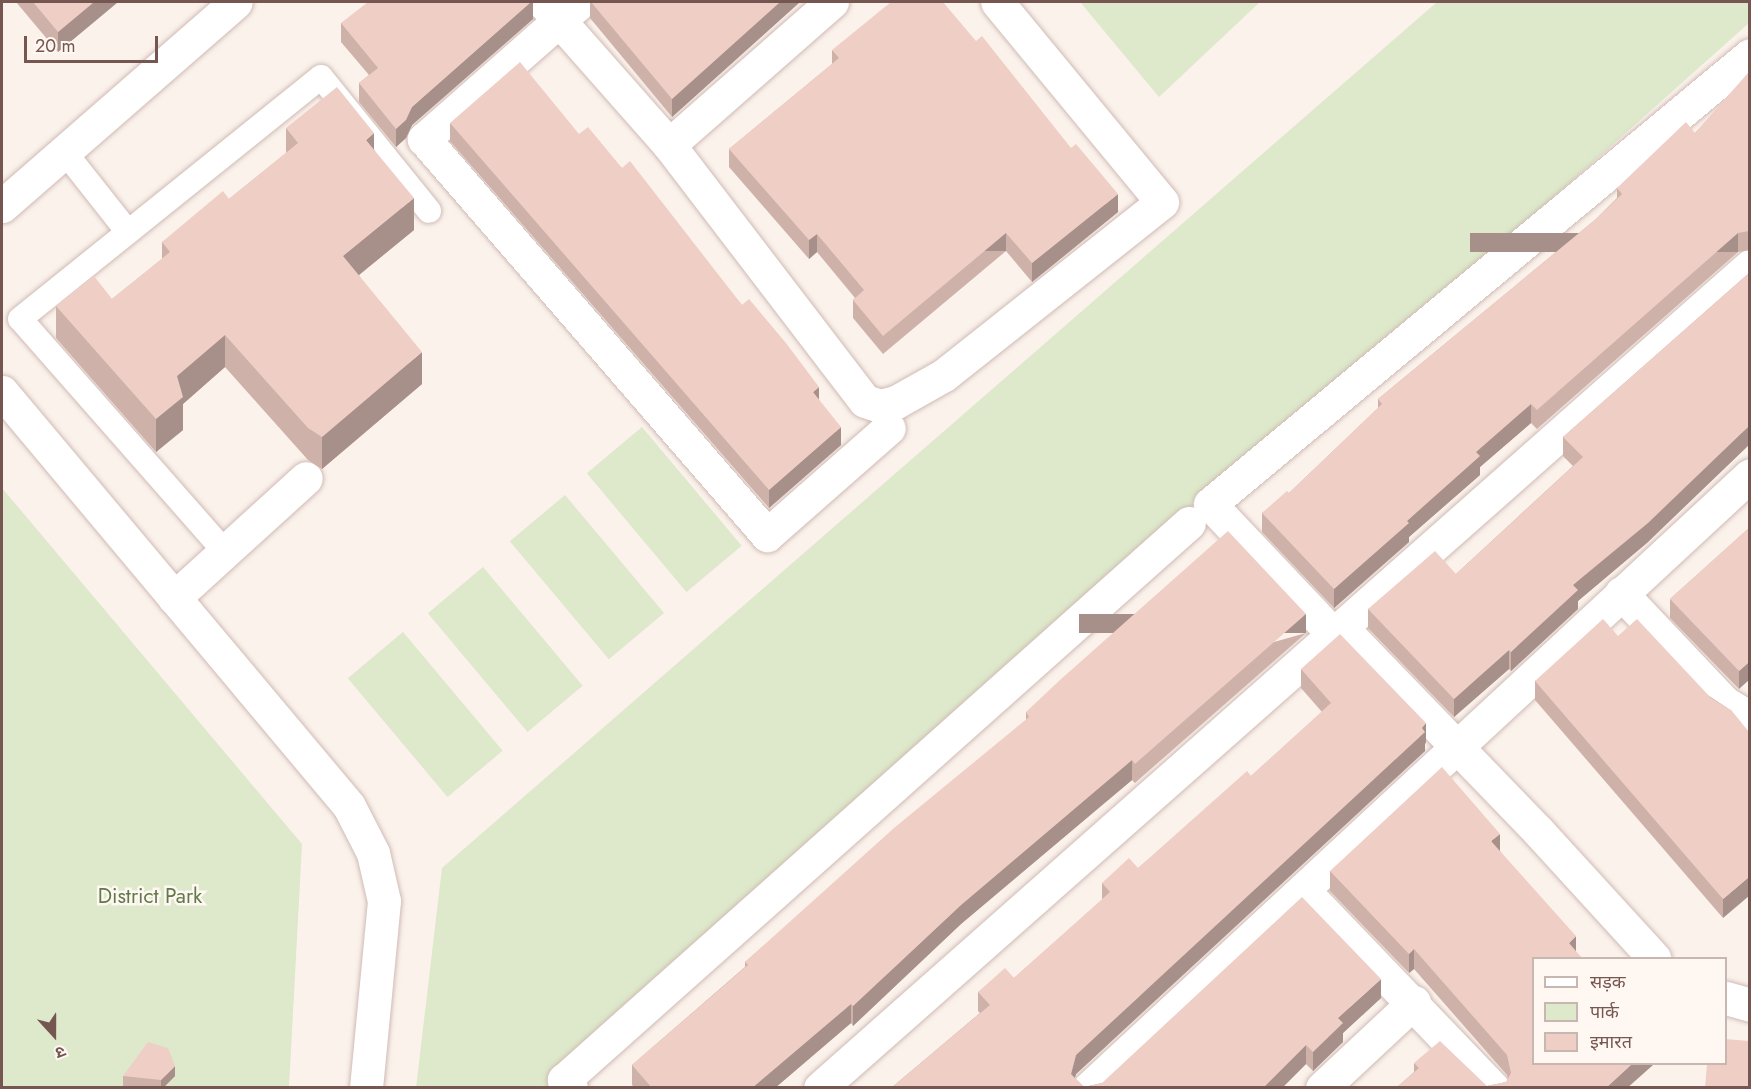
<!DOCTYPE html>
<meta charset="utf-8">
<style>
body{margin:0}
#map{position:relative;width:1751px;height:1089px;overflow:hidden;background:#fbf2ec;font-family:Jost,"Noto Sans Devanagari",sans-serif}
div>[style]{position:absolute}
.green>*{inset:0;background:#dde9ca;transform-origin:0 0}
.roads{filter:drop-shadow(0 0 2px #d0bbb4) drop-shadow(0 0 2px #d0bbb4)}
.service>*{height:24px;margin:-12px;padding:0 12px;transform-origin:12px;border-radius:12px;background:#fff}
.minor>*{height:33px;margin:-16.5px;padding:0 16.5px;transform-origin:16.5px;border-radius:16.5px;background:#fff}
.wall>*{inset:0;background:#ceb1a9}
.shaded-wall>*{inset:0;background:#a7908a;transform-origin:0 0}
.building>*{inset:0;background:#efcec5}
span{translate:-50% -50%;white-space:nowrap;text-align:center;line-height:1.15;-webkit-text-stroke:5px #fef7f2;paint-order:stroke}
.park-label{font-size:21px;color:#607a48}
.frame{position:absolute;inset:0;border:3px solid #765650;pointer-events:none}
.legend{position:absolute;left:1532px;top:957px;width:195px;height:108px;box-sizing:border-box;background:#fef7f2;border:2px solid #c8b7b1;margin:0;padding:8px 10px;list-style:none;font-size:18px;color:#765650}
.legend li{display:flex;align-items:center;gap:12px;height:30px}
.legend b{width:30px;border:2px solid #c8b7b1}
.north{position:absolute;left:24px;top:1005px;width:60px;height:60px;-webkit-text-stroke:4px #fef7f2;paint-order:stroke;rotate:159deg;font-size:16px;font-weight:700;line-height:24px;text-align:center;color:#765650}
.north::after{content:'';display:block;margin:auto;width:21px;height:27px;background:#765650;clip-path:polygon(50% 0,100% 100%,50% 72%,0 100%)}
.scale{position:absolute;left:24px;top:36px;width:134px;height:27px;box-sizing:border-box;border:3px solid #765650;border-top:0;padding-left:8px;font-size:18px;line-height:21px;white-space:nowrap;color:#765650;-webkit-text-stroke:4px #fef7f2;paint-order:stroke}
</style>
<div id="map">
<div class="green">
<i style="clip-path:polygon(1080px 2px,1260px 2px,1159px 97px)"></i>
<i style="clip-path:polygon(1437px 2px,1749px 2px,1749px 23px,556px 1087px,416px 1088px,442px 868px)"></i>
<i style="left:642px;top:427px;width:155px;height:72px;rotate:50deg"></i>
<i style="clip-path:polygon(2px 488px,302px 844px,289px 1087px,2px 1087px)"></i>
<i style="left:565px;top:495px;width:154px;height:72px;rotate:50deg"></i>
<i style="left:483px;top:567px;width:155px;height:72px;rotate:50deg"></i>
<i style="left:403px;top:632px;width:155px;height:72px;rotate:50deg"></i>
</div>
<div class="roads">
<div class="service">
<i style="left:64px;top:151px;width:103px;rotate:51.7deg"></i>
<i style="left:225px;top:552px;width:310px;rotate:-131.3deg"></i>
<i style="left:20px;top:319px;width:386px;rotate:-38.8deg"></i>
<i style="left:321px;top:77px;width:172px;rotate:51.1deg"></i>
</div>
<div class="minor">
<i style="left:543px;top:2px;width:191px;rotate:48.6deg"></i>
<i style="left:669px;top:145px;width:322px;rotate:52.6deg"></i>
<i style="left:865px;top:401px;width:16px;rotate:18deg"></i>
<i style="left:880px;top:406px;width:16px;rotate:-14deg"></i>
<i style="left:896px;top:402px;width:55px;rotate:-29.4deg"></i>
<i style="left:944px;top:375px;width:278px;rotate:-38.4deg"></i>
<i style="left:1162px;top:202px;width:259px;rotate:-129.5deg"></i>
<i style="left:580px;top:2px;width:208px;rotate:138.7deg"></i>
<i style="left:424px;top:139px;width:524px;rotate:49.1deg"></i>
<i style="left:767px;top:535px;width:162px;rotate:-41.3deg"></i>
<i style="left:669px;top:145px;width:217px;rotate:-41.3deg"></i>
<i style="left:2px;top:206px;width:310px;rotate:-41.1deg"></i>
<i style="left:2px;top:392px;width:540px;rotate:50.03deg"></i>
<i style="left:349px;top:806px;width:53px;rotate:62.9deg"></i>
<i style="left:373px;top:853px;width:49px;rotate:77.1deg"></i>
<i style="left:384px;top:901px;width:188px;rotate:95.5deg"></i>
<i style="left:1621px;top:593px;width:151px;rotate:46.6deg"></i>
<i style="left:1725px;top:703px;width:29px;rotate:31deg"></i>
<i style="left:174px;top:598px;width:178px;rotate:-42.3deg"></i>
<i style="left:1342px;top:628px;width:284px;rotate:46deg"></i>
<i style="left:1539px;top:832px;width:171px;rotate:47.6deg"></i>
<i style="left:1334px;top:635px;width:180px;rotate:-133.4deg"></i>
<i style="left:1210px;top:504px;width:702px;rotate:-39.74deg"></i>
<i style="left:1304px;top:891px;width:273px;rotate:46.2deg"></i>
<i style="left:1726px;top:998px;width:25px;rotate:16deg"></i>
<i style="left:571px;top:1088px;width:11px;rotate:-131deg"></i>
<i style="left:564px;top:1080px;width:837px;rotate:-41.71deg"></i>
<i style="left:820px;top:1088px;width:1241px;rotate:-41.47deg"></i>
<i style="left:1089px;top:1088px;width:901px;rotate:-42.84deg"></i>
<i style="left:1322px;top:1088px;width:126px;rotate:-43.1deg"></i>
</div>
</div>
<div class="wall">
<i style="clip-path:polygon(16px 2px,118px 2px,58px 52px)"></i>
<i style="clip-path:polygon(533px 2px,533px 19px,412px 125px,406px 138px,396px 147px,359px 102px,359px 83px,369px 75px,341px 42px,341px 23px)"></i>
<i style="clip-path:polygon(590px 2px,800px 2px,672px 117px,590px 18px)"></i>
<i style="clip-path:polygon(832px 50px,1118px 212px,1032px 282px,1006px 251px,883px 354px,853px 318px,853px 300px,855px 298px,817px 252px,809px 259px,729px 167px,729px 149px,832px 64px)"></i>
<i style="clip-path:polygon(1749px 74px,1749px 250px,1738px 252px,1537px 429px,1531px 423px,1480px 467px,1480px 475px,1409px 537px,1409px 542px,1334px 608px,1262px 532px,1262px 513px,1289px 493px,1378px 408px,1378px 399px,1596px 219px,1617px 198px,1617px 188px,1695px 133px)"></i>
<i style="clip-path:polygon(450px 123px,579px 134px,622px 168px,742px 305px,819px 400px,841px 445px,769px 508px,450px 141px)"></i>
<i style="clip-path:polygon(286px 128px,374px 149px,414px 230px,359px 275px,422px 384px,322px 469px,308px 460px,225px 367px,183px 404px,183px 430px,156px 452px,56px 338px,56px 306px,112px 299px,162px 259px,162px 242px,229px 199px,286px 153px)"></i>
<i style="clip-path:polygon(1749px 273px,1648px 542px,1578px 601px,1578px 609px,1511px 671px,1509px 669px,1454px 717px,1368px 628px,1368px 609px,1456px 574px,1573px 466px,1563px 456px,1563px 437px)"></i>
<i style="clip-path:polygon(1749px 528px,1739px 689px,1670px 618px,1670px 599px)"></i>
<i style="clip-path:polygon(1306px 633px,1135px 783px,1132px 780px,961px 924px,853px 1026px,851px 1023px,775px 1088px,635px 1088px,632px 1085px,632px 1065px,745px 967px,745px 962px,1026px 720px,1026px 712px)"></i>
<i style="clip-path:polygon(1618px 636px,1732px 711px,1723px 918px,1535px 700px,1535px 681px)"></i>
<i style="clip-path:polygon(1301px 669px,1426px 742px,1425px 744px,1425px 751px,1076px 1074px,1075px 1078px,1084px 1087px,1102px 1083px,1381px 998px,1343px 1033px,1343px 1042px,1313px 1071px,1306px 1064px,1282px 1088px,891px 1088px,980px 1013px,978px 1011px,978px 992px,1014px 978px,1102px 900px,1102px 883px,1138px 868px,1251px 776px,1322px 712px,1301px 688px)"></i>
<i style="clip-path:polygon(1500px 851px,1576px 952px,1654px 1064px,1627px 1088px,1396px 1088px,1414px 1072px,1414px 1063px,1487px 1086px,1506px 1082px,1508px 1079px,1507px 1075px,1414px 969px,1409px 973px,1330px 891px,1330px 871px)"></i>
<i style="clip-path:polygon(123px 1076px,175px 1076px,163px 1088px,139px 1088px,123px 1086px)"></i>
</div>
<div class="shaded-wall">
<i style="clip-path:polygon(94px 2px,118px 2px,58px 52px,58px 32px)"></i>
<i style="clip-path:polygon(531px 2px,533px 2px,533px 19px,412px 125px,406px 138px,396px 147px,396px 129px,412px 107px)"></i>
<i style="clip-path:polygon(780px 2px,800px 2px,672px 117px,672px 99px)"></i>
<i style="clip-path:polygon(374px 133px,374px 165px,366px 140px)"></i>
<i style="clip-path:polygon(1118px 194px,1118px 212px,1032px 282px,1032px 263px)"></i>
<i style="clip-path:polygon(414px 198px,414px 230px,343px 288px,343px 256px)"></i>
<i style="left:1006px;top:233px;width:18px;height:160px;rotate:90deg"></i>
<i style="left:1738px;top:233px;width:19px;height:268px;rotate:90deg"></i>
<i style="clip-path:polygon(817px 234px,817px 252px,809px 259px,809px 240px)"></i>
<i style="clip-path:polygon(225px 335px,225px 367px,183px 404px,183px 430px,156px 452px,156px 419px,177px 376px)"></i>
<i style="clip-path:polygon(422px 352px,422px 384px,322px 469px,322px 437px)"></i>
<i style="clip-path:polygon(819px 387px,819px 405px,813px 392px)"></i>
<i style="clip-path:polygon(1531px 404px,1531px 423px,1480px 467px,1480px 475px,1409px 537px,1409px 542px,1334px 608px,1334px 589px,1407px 521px,1476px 452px)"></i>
<i style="clip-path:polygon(1749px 426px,1749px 445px,1648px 542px,1578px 601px,1578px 609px,1511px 671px,1511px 652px,1573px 585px)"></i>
<i style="clip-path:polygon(841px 427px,841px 445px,769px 508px,769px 490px)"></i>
<i style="left:1306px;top:614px;width:19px;height:227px;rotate:90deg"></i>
<i style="clip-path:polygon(1509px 650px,1509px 669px,1454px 717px,1454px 699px)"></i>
<i style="clip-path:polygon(1749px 662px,1749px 680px,1739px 689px,1739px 671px)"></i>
<i style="clip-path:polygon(1426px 723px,1426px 742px,1425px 744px,1425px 751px,1076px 1074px,1072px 1088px,1071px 1074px,1076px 1055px)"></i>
<i style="clip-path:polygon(1132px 760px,1132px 780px,961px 924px,853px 1026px,853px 1006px,961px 905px)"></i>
<i style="clip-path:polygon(1500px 834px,1500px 854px,1491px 841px)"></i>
<i style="clip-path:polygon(1749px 877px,1749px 896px,1723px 918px,1723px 899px)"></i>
<i style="clip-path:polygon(1576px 936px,1576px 956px,1569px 943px)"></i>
<i style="clip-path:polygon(1414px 949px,1414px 969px,1409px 973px,1409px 954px)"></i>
<i style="clip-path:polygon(1381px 979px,1381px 998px,1343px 1033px,1343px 1042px,1313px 1071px,1313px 1052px,1338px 1018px)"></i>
<i style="clip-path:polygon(851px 1004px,851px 1023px,775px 1088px,752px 1088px)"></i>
<i style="clip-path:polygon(1306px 1045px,1306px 1064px,1282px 1088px,1263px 1088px)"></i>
<i style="clip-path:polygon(1632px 1064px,1654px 1064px,1627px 1088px,1606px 1088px)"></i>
<i style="clip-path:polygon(175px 1066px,175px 1076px,163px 1088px,161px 1088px,161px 1080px)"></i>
</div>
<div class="building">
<i style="clip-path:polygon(33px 2px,94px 2px,58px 32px)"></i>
<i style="clip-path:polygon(368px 2px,531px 2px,412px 107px,406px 120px,396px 129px,359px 83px,378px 68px,341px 23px)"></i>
<i style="clip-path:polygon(591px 2px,780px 2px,672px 99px)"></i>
<i style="clip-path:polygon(891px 2px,943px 2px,976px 41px,982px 36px,1071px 148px,1076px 144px,1118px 194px,1032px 263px,1006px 233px,883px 336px,853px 300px,864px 290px,817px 234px,809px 240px,729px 149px,839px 58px,832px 50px)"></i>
<i style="clip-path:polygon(520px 62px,579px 134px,588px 127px,622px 168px,630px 161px,742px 305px,749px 299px,786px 343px,819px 387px,813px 392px,841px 427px,769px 490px,450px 123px)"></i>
<i style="clip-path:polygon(1748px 73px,1749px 74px,1749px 231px,1738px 233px,1537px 410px,1531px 404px,1476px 452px,1480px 456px,1407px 521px,1409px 523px,1334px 589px,1262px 513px,1287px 491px,1289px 493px,1382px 404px,1378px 399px,1596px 219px,1622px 194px,1617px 188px,1686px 122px,1695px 133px)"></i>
<i style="clip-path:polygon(337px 87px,374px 133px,366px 140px,414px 198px,343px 256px,422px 352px,322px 437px,308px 428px,225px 335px,177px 376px,183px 397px,156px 419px,56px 306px,94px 276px,112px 299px,170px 252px,162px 242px,223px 191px,229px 199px,298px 143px,286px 128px)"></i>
<i style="clip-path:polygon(1749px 273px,1749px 426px,1648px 523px,1573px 585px,1578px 590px,1511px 652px,1509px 650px,1454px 699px,1368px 609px,1435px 551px,1456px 574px,1583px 457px,1563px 437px)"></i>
<i style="clip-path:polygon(1749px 528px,1749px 662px,1739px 671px,1670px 599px)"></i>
<i style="clip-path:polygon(1228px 531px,1306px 614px,1135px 764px,1132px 760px,961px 905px,853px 1006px,851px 1004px,752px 1088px,652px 1088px,632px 1065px,748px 965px,745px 962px,894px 828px,1029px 717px,1026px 712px,1060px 680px)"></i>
<i style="clip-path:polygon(1603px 619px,1618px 636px,1637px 619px,1711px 698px,1732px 711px,1749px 732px,1749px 877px,1723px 899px,1535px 681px)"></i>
<i style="clip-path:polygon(1340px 634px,1426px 723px,1422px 728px,1425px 732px,1076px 1055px,1071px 1074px,1084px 1087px,1102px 1083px,1302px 897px,1381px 979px,1338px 1018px,1343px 1023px,1313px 1052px,1306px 1045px,1263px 1088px,891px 1088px,990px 1005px,978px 992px,1005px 968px,1014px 978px,1110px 892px,1102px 883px,1129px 858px,1138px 868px,1247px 771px,1251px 776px,1331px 703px,1301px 669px)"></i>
<i style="clip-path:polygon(1442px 767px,1500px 834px,1491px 841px,1576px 936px,1569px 943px,1582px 958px,1533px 958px,1533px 1064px,1632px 1064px,1606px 1088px,1396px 1088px,1419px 1068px,1414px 1063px,1440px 1041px,1487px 1086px,1506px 1082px,1511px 1073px,1507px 1055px,1414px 949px,1409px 954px,1330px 871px)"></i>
<i style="clip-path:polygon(1725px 1039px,1749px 1041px,1749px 1088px,1705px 1088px,1707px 1064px,1725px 1064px)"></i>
<i style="clip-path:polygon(148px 1042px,168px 1048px,175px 1066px,161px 1080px,123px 1076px)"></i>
</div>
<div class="park-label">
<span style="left:150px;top:896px">District Park</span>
</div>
<div class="frame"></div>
<ul class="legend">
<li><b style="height:8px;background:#fff"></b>सड़क</li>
<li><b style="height:16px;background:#dde9ca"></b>पार्क</li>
<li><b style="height:16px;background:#efcec5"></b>इमारत</li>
</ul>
<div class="north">उ</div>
<div class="scale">20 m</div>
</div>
